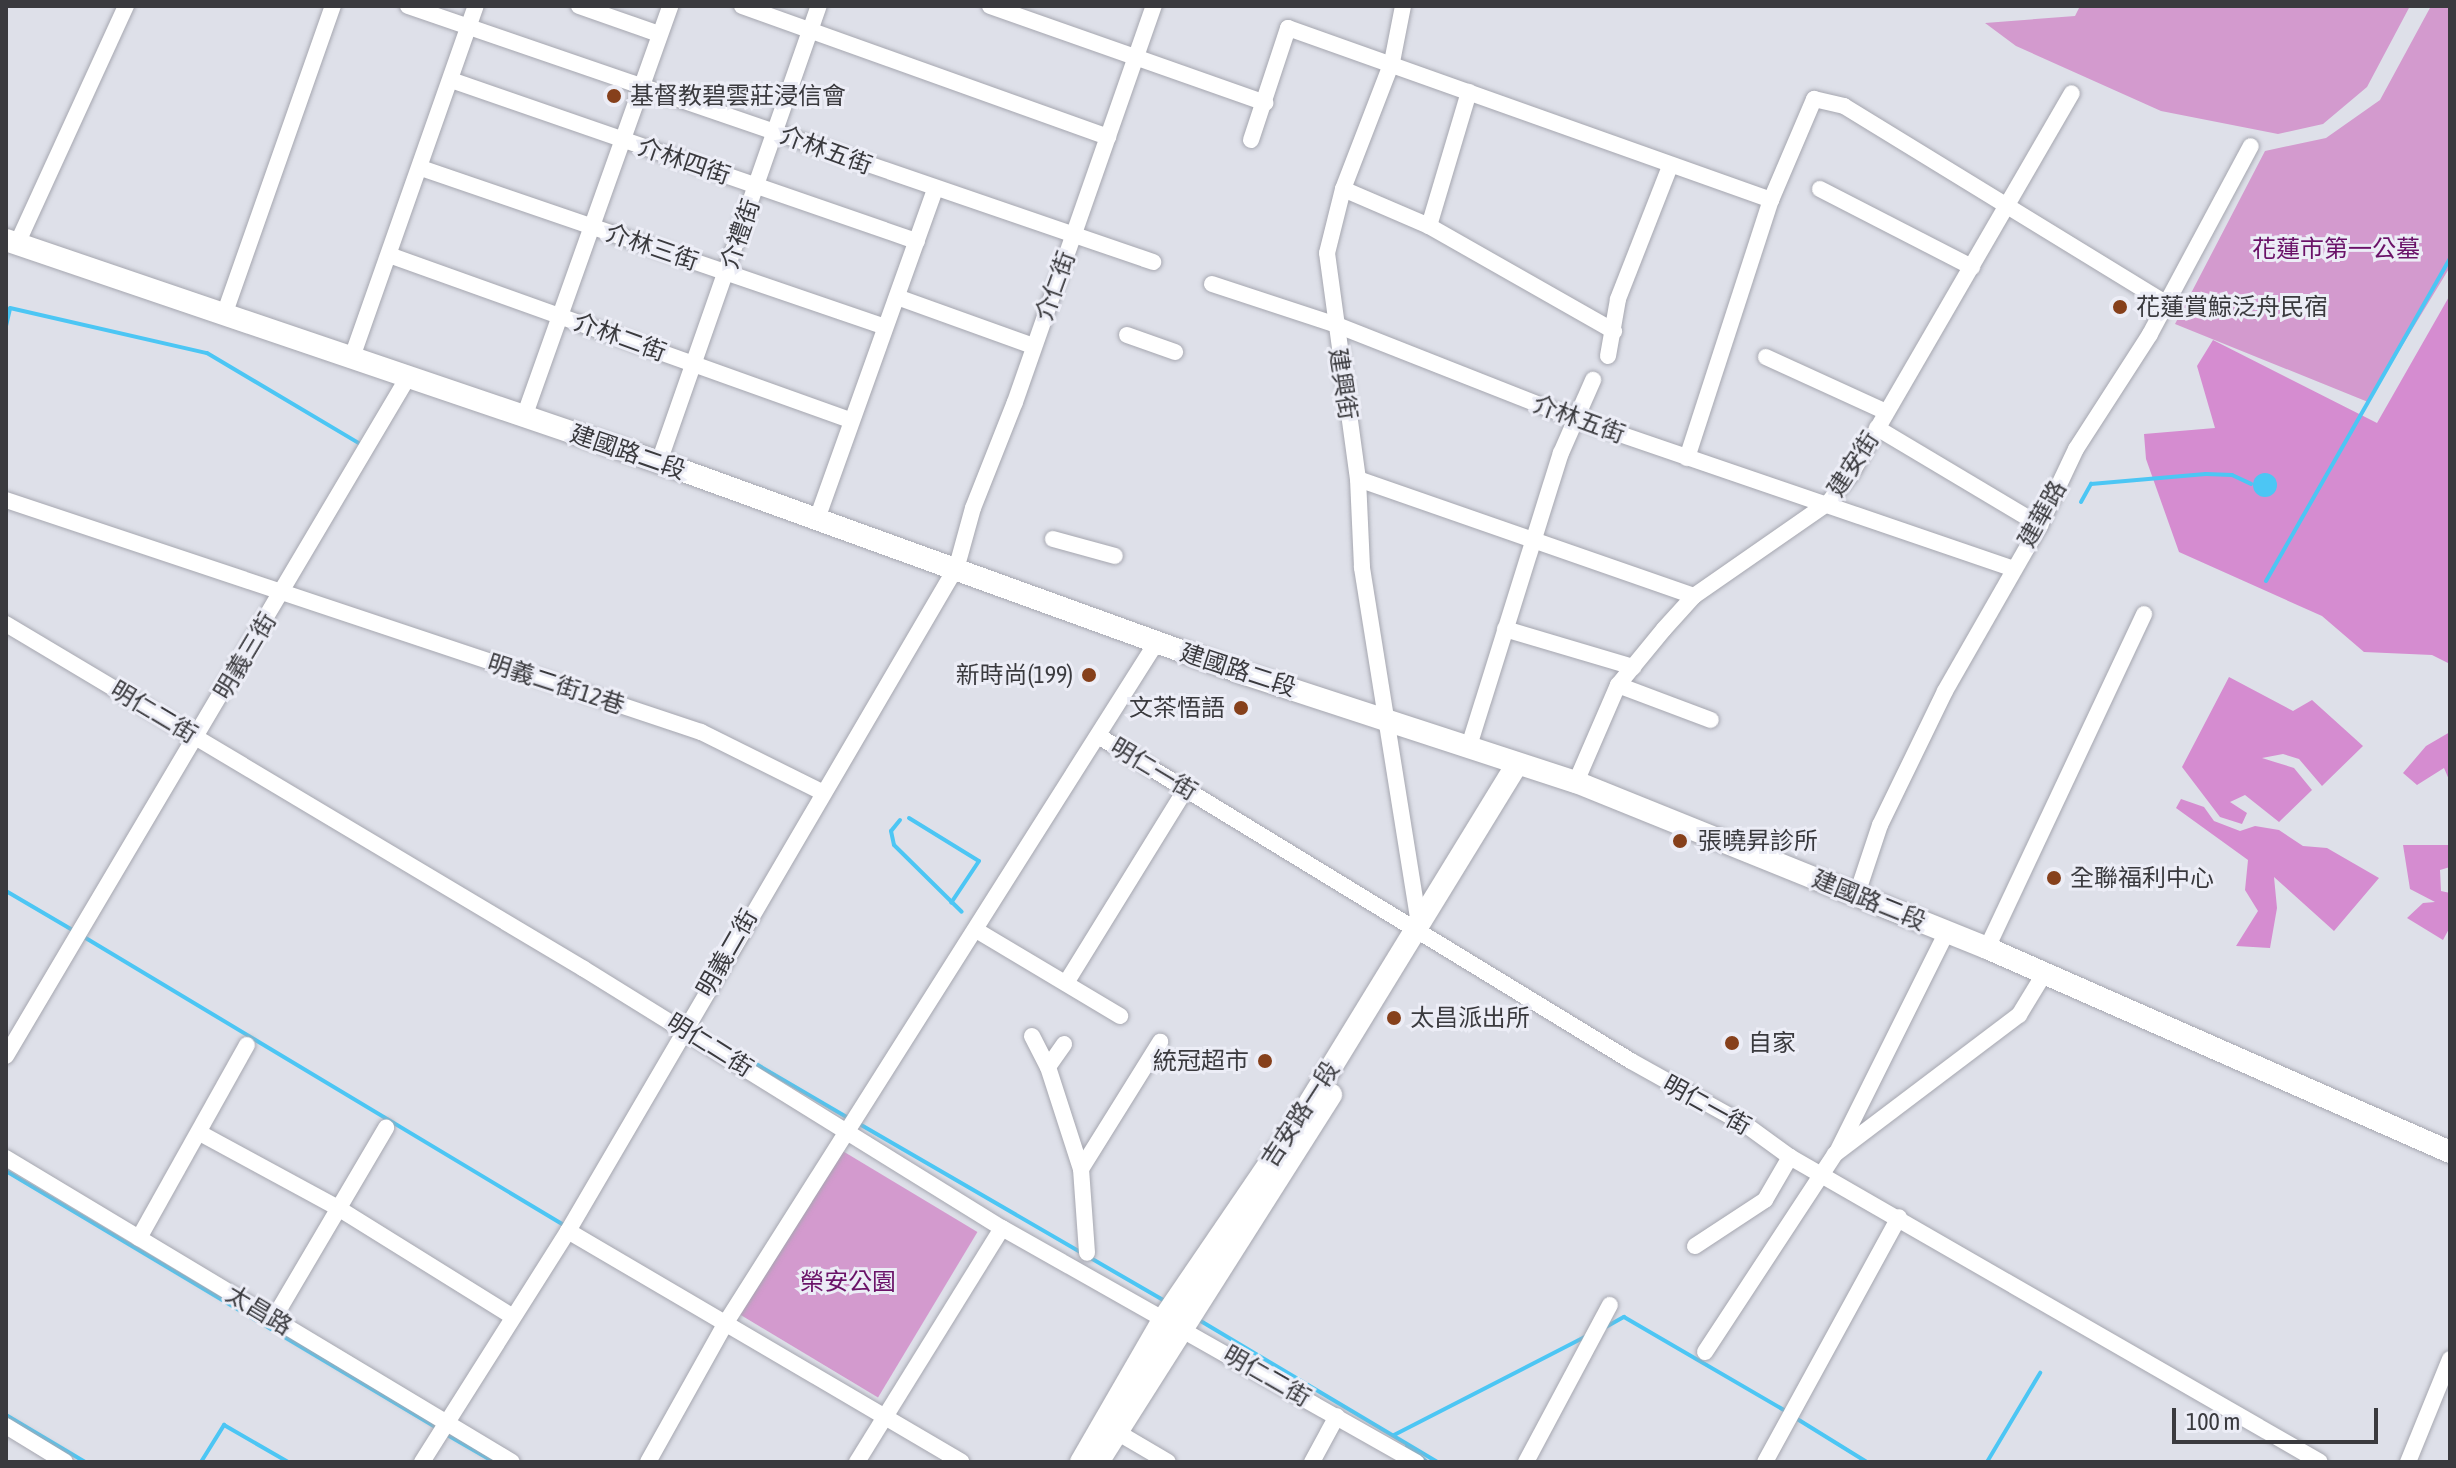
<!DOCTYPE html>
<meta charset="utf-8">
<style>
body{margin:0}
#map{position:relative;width:2456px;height:1468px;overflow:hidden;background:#dee0e9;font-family:"Asap Condensed","Noto Sans TC",sans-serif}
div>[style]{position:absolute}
.green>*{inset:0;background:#d39ace;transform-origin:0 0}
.forest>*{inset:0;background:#d58cd0}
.water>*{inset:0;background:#4cc6f4}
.round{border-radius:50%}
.stream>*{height:4px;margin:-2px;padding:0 2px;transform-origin:2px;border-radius:2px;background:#4cc6f4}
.roads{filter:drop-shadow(0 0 2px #a6a7b0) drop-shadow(0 0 2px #a6a7b0)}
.street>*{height:16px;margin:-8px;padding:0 8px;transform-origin:8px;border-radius:8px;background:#fff}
.secondary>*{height:22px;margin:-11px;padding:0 11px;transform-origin:11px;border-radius:11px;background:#fff}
.dots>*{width:22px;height:22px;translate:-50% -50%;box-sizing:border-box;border:4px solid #ecedf6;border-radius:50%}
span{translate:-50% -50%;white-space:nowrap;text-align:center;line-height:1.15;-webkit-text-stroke:6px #ecedf6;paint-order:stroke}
.poi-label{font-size:24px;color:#3a3a3e}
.left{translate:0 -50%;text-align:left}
.right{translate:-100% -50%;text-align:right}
.street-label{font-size:24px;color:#3a3a3e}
.park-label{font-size:24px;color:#6a1268}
.frame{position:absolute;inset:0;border:8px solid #3a3a3e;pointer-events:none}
.scale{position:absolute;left:2172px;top:1408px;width:206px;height:36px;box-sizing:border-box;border:4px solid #3a3a3e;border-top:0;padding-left:10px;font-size:24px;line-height:28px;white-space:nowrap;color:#3a3a3e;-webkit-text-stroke:6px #ecedf6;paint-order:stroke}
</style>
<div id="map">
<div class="green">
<i style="clip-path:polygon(2080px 6px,2410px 6px,2367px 87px,2323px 124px,2278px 134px,2161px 111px,2016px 46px,1985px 23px,2075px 16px)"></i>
<i style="clip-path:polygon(2431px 6px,2450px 6px,2450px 267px,2368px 402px,2175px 324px,2265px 151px,2326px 138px,2380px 100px)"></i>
<i style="left:836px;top:1147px;width:165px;height:193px;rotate:31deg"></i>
</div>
<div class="forest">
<i style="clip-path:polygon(2450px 295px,2450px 664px,2432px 655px,2364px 652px,2322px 616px,2179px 552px,2146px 459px,2144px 434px,2215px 428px,2197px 366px,2213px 340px,2377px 423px)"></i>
<i style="clip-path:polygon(2229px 677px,2293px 711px,2312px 700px,2363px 746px,2322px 786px,2299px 759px,2283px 754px,2262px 758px,2294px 768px,2312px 790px,2279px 822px,2245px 795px,2230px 802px,2247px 813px,2242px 824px,2220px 817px,2182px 767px)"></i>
<i style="clip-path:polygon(2450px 732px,2450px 782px,2444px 768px,2417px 785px,2403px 773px,2426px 746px)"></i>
<i style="clip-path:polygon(2181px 799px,2204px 807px,2214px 821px,2240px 831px,2255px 826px,2279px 830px,2303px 846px,2327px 848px,2379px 878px,2334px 931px,2274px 877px,2277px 908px,2270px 948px,2236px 946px,2258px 911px,2245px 890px,2248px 860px,2176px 808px)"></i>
<i style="clip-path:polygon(2403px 845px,2450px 845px,2450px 867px,2440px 870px,2441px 891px,2450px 893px,2450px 927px,2443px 940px,2407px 918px,2423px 903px,2435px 902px,2410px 889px)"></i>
</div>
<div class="water">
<i class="round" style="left:2253px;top:473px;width:24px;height:24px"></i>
</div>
<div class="stream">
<i style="left:6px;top:326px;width:18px;rotate:-77deg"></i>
<i style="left:10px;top:308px;width:202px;rotate:12.9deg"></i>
<i style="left:207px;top:353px;width:180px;rotate:30.7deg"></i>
<i style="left:2081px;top:502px;width:21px;rotate:-61deg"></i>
<i style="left:2091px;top:484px;width:115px;rotate:-5deg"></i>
<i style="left:2206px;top:474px;width:26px;rotate:2deg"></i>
<i style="left:2232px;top:475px;width:21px;rotate:25deg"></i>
<i style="left:2266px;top:581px;width:371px;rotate:-60.3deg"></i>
<i style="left:909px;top:818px;width:82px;rotate:31.6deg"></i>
<i style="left:979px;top:861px;width:50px;rotate:123.7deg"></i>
<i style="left:900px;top:820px;width:14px;rotate:129deg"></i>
<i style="left:891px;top:831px;width:14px;rotate:78deg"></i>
<i style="left:894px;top:845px;width:95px;rotate:44.6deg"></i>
<i style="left:6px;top:891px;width:81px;rotate:30.4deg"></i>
<i style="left:84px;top:937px;width:563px;rotate:30.98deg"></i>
<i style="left:693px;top:1027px;width:180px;rotate:30.4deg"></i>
<i style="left:856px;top:1122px;width:359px;rotate:30.1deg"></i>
<i style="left:6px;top:1171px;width:502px;rotate:30.81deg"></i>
<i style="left:1199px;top:1320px;width:277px;rotate:30.8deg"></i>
<i style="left:1604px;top:1328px;width:23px;rotate:-29deg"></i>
<i style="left:1624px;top:1317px;width:189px;rotate:30.2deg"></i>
<i style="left:6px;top:1415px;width:92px;rotate:30.7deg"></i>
<i style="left:1794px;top:1417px;width:86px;rotate:31.7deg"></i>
<i style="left:444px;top:1433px;width:58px;rotate:30.1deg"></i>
<i style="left:1394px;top:1435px;width:215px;rotate:-27.2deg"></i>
<i style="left:1407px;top:1446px;width:26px;rotate:39deg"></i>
<i style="left:201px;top:1462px;width:44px;rotate:-58.1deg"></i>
<i style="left:224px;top:1425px;width:74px;rotate:30deg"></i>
<i style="left:1987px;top:1462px;width:104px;rotate:-59.2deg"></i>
</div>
<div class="roads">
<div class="street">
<i style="left:408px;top:6px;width:788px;rotate:18.96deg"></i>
<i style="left:579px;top:6px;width:85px;rotate:19.3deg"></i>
<i style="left:742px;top:6px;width:389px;rotate:19.7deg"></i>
<i style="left:990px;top:6px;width:292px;rotate:19.4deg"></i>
<i style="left:1403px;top:6px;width:57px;rotate:101.1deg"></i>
<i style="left:1392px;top:62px;width:136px;rotate:111.1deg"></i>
<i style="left:1343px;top:189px;width:66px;rotate:104deg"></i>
<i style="left:1327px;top:253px;width:228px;rotate:82.2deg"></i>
<i style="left:1358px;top:479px;width:89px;rotate:87.4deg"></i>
<i style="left:1362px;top:568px;width:360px;rotate:80.9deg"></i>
<i style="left:451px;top:80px;width:493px;rotate:19.1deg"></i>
<i style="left:1251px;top:140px;width:118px;rotate:-71.7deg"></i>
<i style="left:1288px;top:28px;width:513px;rotate:19.6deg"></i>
<i style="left:421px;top:168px;width:487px;rotate:18.9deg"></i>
<i style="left:1343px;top:189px;width:94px;rotate:23.3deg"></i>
<i style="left:1429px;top:226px;width:213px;rotate:29.6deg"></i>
<i style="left:1820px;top:189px;width:171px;rotate:27.2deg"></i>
<i style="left:1429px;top:226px;width:140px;rotate:-73.4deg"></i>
<i style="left:17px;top:244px;width:262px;rotate:-65.4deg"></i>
<i style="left:389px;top:255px;width:491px;rotate:19.7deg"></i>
<i style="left:1212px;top:284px;width:128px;rotate:18.2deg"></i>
<i style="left:1334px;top:324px;width:257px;rotate:21.5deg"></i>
<i style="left:1573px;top:418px;width:463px;rotate:18.9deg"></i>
<i style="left:897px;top:297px;width:145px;rotate:19.8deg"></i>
<i style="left:224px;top:315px;width:328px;rotate:-70.6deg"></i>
<i style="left:1127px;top:335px;width:51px;rotate:19.5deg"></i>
<i style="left:1608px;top:356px;width:58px;rotate:-80deg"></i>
<i style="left:1618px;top:299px;width:143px;rotate:-68.6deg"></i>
<i style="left:1766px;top:357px;width:132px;rotate:24.6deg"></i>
<i style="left:351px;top:360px;width:375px;rotate:-70.6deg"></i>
<i style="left:524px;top:417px;width:436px;rotate:-70.4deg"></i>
<i style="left:1877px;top:428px;width:190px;rotate:30.8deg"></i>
<i style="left:1687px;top:458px;width:271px;rotate:-72deg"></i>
<i style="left:1771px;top:200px;width:110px;rotate:-66.9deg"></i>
<i style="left:1814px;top:99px;width:31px;rotate:13deg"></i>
<i style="left:1844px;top:106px;width:379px;rotate:31.5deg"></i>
<i style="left:659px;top:462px;width:483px;rotate:-70.7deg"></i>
<i style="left:1358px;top:479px;width:356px;rotate:19.2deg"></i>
<i style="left:6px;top:500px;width:733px;rotate:18.46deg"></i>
<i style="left:701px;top:732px;width:135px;rotate:26.4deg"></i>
<i style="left:817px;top:519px;width:350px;rotate:-70.3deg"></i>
<i style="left:1053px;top:539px;width:64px;rotate:15.3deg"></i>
<i style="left:6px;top:624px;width:673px;rotate:30.83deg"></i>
<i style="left:584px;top:969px;width:492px;rotate:31.8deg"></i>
<i style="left:1002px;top:1228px;width:476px;rotate:29.5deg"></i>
<i style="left:1505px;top:629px;width:134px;rotate:16.5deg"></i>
<i style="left:1618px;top:685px;width:99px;rotate:20.6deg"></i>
<i style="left:1100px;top:737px;width:622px;rotate:31.39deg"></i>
<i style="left:1631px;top:1061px;width:132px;rotate:29.1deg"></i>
<i style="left:1746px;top:1125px;width:54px;rotate:36deg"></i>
<i style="left:1790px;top:1157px;width:611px;rotate:29.92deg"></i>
<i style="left:1469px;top:746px;width:307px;rotate:-72.6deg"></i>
<i style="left:1561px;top:453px;width:80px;rotate:-66.3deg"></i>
<i style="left:1576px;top:782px;width:106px;rotate:-66.6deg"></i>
<i style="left:1618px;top:685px;width:72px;rotate:-50.6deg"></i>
<i style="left:1664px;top:629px;width:45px;rotate:-47.7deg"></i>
<i style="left:1694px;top:596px;width:165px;rotate:-34.8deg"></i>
<i style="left:1829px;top:502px;width:36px;rotate:-52deg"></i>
<i style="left:1851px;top:474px;width:440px;rotate:-59.9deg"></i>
<i style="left:1857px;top:894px;width:73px;rotate:-71.6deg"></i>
<i style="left:1880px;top:825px;width:149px;rotate:-64.1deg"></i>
<i style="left:1945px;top:691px;width:191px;rotate:-60.2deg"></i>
<i style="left:2040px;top:525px;width:84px;rotate:-64.7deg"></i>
<i style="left:2076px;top:449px;width:137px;rotate:-57.2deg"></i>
<i style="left:2150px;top:334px;width:213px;rotate:-61.8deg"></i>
<i style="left:976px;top:930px;width:168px;rotate:30.8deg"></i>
<i style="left:1987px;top:948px;width:369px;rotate:-64.8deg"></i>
<i style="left:1066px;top:983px;width:228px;rotate:-58.3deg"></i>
<i style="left:1032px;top:1036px;width:35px;rotate:63deg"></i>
<i style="left:1048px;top:1067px;width:107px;rotate:72.1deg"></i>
<i style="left:1081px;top:1169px;width:84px;rotate:85.9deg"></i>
<i style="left:6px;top:1056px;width:789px;rotate:-59.37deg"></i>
<i style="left:1048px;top:1067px;width:28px;rotate:-55deg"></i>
<i style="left:200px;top:1133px;width:157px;rotate:28.5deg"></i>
<i style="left:338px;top:1208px;width:203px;rotate:31.9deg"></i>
<i style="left:1837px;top:1152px;width:247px;rotate:-63.5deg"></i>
<i style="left:6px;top:1158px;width:590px;rotate:31deg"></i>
<i style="left:1081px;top:1169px;width:150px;rotate:-58.1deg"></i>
<i style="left:568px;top:1231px;width:456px;rotate:30.4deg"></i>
<i style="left:139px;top:1238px;width:221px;rotate:-60.8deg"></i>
<i style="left:1695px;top:1246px;width:84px;rotate:-33.3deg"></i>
<i style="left:1765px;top:1200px;width:50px;rotate:-59.8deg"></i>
<i style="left:274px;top:1318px;width:221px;rotate:-59.5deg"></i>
<i style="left:1705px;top:1352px;width:237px;rotate:-56.7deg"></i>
<i style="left:1835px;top:1154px;width:231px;rotate:-37.1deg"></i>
<i style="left:2019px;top:1015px;width:48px;rotate:-58.6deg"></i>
<i style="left:6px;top:1426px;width:69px;rotate:31.4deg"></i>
<i style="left:1110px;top:1428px;width:67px;rotate:30.4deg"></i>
<i style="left:422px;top:1462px;width:273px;rotate:-57.7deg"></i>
<i style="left:568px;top:1231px;width:770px;rotate:-59.67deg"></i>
<i style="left:957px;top:566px;width:60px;rotate:-74.6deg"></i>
<i style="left:973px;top:508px;width:114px;rotate:-68.4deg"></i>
<i style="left:1015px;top:402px;width:420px;rotate:-70.7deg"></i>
<i style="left:648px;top:1462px;width:158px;rotate:-60.8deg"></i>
<i style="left:725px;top:1324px;width:806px;rotate:-57.67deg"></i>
<i style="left:857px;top:1462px;width:275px;rotate:-58.2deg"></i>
<i style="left:1312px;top:1462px;width:52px;rotate:-61.5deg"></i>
<i style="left:1526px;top:1462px;width:178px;rotate:-61.9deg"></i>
<i style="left:1765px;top:1462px;width:279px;rotate:-61.3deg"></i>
<i style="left:2408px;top:1462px;width:111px;rotate:-67.8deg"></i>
</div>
<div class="secondary">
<i style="left:6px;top:240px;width:690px;rotate:18.78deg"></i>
<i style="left:659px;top:462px;width:620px;rotate:19.9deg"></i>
<i style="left:1242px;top:673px;width:351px;rotate:18.1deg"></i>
<i style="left:1576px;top:782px;width:443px;rotate:22deg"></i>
<i style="left:1987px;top:948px;width:506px;rotate:23.78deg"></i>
<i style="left:1081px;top:1462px;width:166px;rotate:-60deg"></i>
<i style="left:1164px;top:1318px;width:236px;rotate:-55.7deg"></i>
<i style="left:1297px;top:1123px;width:421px;rotate:-58.5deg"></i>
<i style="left:1098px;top:1462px;width:435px;rotate:-57.6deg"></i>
</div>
</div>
<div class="dots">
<i style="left:614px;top:96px;background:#86401b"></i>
<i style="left:2120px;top:307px;background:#86401b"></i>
<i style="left:1089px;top:675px;background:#86401b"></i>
<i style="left:1241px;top:708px;background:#86401b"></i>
<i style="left:1680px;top:841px;background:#86401b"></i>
<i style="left:2054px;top:878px;background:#86401b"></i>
<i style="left:1394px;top:1018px;background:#86401b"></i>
<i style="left:1732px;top:1043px;background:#86401b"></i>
<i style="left:1265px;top:1061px;background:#86401b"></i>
</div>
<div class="poi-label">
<span class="left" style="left:630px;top:96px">基督教碧雲莊浸信會</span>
<span class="left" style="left:2136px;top:307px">花蓮賞鯨泛舟民宿</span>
<span class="right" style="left:1073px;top:675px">新時尚(199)</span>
<span class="right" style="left:1225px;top:708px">文茶悟語</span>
<span class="left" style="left:1698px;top:841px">張曉昇診所</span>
<span class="left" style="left:2070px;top:878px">全聯福利中心</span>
<span class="left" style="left:1410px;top:1018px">太昌派出所</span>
<span class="left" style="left:1748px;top:1043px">自家</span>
<span class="right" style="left:1249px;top:1061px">統冠超市</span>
</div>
<div class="street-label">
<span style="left:826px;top:150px;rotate:20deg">介林五街</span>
<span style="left:684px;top:161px;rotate:19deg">介林四街</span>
<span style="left:740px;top:234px;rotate:-71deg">介禮街</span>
<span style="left:652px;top:247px;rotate:19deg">介林三街</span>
<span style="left:1055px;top:286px;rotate:-70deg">介仁街</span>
<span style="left:620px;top:337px;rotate:20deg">介林二街</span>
<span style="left:1343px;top:384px;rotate:81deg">建興街</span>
<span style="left:1579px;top:419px;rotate:20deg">介林五街</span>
<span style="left:628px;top:452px;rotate:19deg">建國路二段</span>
<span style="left:1853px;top:464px;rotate:-57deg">建安街</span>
<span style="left:2042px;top:514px;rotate:-61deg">建華路</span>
<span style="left:245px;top:656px;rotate:-59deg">明義三街</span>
<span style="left:1238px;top:670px;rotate:18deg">建國路二段</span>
<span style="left:556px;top:684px;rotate:18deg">明義二街12巷</span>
<span style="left:154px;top:712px;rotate:31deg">明仁二街</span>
<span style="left:1154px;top:769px;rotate:31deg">明仁一街</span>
<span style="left:1869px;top:900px;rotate:22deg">建國路二段</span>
<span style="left:727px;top:953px;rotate:-60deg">明義二街</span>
<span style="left:710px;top:1045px;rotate:32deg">明仁二街</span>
<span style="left:1707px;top:1105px;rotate:29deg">明仁一街</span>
<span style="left:1300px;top:1114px;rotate:-57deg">吉安路一段</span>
<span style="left:259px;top:1310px;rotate:31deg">太昌路</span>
<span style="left:1267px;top:1376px;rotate:30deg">明仁二街</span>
</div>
<div class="park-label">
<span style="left:2336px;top:249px">花蓮市第一公墓</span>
<span style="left:848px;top:1282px">榮安公園</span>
</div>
<div class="frame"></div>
<div class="scale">100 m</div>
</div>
